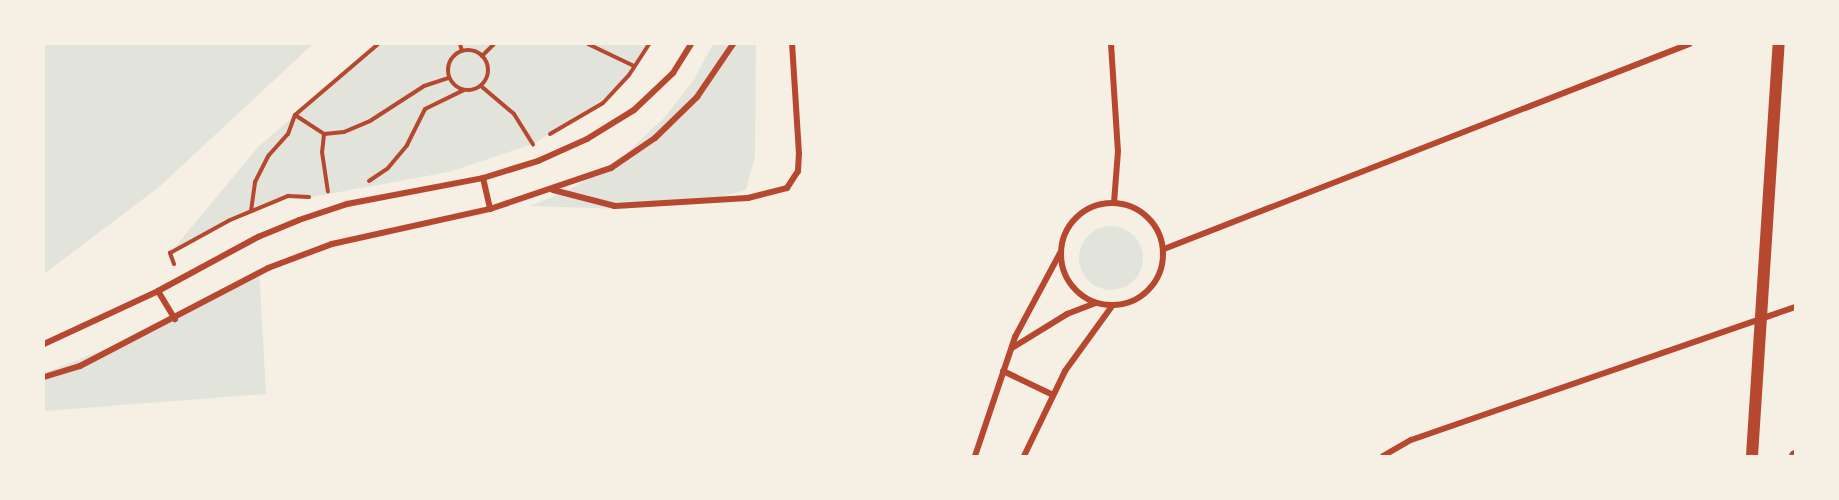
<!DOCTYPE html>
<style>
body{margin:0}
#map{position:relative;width:1839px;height:500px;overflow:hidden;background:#f6efe4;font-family:"Fira Sans",sans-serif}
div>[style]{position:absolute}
.green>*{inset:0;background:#e2e4dc}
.round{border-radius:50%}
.path>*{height:4px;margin:-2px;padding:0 2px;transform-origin:2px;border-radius:2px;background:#b5482f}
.path>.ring{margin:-2px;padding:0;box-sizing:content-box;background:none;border:4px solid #b5482f;border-radius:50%}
.minor>*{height:6px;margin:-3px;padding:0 3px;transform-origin:3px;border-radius:3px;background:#b5482f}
.minor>.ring{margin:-3px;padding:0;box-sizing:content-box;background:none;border:6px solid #b5482f;border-radius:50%}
.secondary>*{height:12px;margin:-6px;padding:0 6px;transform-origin:6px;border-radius:6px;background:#b5482f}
span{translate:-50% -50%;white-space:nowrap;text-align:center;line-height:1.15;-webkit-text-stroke:6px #f6efe4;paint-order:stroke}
.frame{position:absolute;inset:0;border:45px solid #f6efe4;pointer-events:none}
</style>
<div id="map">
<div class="green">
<i style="clip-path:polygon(44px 44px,313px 44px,159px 187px,44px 274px)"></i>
<i style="clip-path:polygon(378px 44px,649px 44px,629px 75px,603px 103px,533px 144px,449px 172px,312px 197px,288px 196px,230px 220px,170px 253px,259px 146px)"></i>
<i style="clip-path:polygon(713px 44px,756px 44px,755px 156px,746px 190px,710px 200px,623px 209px,529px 206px,567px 191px,618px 161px,664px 118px,693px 81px)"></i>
<i class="round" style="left:1079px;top:226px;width:64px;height:64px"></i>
<i style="clip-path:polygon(259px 269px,266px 394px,44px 411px,44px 373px,123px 342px)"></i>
</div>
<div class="path">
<i style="left:460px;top:44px;width:7px;rotate:74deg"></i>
<i style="left:588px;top:44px;width:51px;rotate:25.6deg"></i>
<i class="ring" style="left:448px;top:50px;width:36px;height:36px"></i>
<i style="left:482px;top:56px;width:17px;rotate:-45deg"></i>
<i style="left:481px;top:86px;width:43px;rotate:40.3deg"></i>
<i style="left:514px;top:114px;width:36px;rotate:58deg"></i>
<i style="left:295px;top:115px;width:35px;rotate:33deg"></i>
<i style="left:324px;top:134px;width:20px;rotate:-6deg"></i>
<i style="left:344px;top:132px;width:28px;rotate:-23deg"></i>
<i style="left:370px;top:121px;width:64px;rotate:-32.9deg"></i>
<i style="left:424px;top:86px;width:26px;rotate:-18deg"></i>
<i style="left:324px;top:134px;width:18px;rotate:96deg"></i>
<i style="left:322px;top:152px;width:40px;rotate:81.5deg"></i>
<i style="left:550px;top:134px;width:61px;rotate:-30.3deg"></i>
<i style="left:603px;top:103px;width:38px;rotate:-47deg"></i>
<i style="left:629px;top:75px;width:37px;rotate:-57deg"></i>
<i style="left:369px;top:181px;width:23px;rotate:-34deg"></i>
<i style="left:388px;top:168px;width:30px;rotate:-50deg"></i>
<i style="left:407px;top:145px;width:40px;rotate:-63.4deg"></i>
<i style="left:425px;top:109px;width:43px;rotate:-26deg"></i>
<i style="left:251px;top:211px;width:29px;rotate:-82deg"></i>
<i style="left:255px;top:182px;width:30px;rotate:-63deg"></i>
<i style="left:269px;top:155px;width:28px;rotate:-48deg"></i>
<i style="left:288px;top:134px;width:20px;rotate:-70deg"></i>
<i style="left:295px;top:115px;width:109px;rotate:-40.5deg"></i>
<i style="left:174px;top:264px;width:12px;rotate:-110deg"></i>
<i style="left:170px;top:253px;width:68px;rotate:-28.8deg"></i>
<i style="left:230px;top:220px;width:63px;rotate:-22.5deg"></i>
<i style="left:288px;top:196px;width:21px;rotate:3deg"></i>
</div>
<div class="minor">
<i style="left:1111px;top:44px;width:107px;rotate:86.3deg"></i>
<i style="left:1118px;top:151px;width:52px;rotate:94.4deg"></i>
<i style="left:483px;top:178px;width:32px;rotate:77deg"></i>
<i style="left:553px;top:190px;width:64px;rotate:14.5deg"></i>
<i style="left:615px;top:206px;width:133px;rotate:-3.4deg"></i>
<i style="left:748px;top:198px;width:40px;rotate:-14.4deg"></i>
<i style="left:787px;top:188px;width:20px;rotate:-57deg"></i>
<i style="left:798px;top:171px;width:17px;rotate:-87deg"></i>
<i style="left:799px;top:154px;width:110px;rotate:-93.6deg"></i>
<i class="ring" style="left:1061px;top:203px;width:96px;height:96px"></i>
<i style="left:1164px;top:249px;width:564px;rotate:-21.33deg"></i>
<i style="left:158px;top:291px;width:33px;rotate:59deg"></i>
<i style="left:44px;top:344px;width:126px;rotate:-24.9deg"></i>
<i style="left:158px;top:291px;width:114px;rotate:-28.4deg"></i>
<i style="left:258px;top:237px;width:44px;rotate:-22.5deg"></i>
<i style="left:299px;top:220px;width:51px;rotate:-18.4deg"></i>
<i style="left:347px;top:204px;width:138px;rotate:-10.8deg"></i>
<i style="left:483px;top:178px;width:58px;rotate:-17.2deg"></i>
<i style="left:538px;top:161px;width:54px;rotate:-24.2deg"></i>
<i style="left:587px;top:139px;width:55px;rotate:-31.7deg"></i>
<i style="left:634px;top:110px;width:54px;rotate:-43.5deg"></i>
<i style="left:673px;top:73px;width:34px;rotate:-58deg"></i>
<i style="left:1012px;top:348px;width:65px;rotate:-31.7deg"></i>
<i style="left:1067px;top:314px;width:30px;rotate:-21deg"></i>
<i style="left:1003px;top:371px;width:55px;rotate:25.6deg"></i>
<i style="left:44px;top:377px;width:38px;rotate:-17deg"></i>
<i style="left:80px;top:366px;width:212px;rotate:-27.5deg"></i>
<i style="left:268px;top:268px;width:68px;rotate:-20.6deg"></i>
<i style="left:332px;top:244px;width:162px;rotate:-12.5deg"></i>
<i style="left:490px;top:209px;width:128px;rotate:-18.7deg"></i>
<i style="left:611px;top:168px;width:53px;rotate:-34.3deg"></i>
<i style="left:655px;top:138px;width:59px;rotate:-44.3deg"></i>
<i style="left:697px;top:97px;width:64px;rotate:-55.8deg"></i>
<i style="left:975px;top:456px;width:126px;rotate:-71.4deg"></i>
<i style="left:1015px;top:337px;width:95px;rotate:-61.8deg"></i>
<i style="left:1024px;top:456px;width:94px;rotate:-64.2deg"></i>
<i style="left:1065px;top:371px;width:80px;rotate:-54.1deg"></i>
<i style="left:1383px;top:456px;width:32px;rotate:-30deg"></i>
<i style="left:1411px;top:440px;width:407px;rotate:-19.1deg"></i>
</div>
<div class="secondary">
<i style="left:1752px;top:456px;width:413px;rotate:-86.3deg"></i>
<i style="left:1795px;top:456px;width:1px"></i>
</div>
<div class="frame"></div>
</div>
